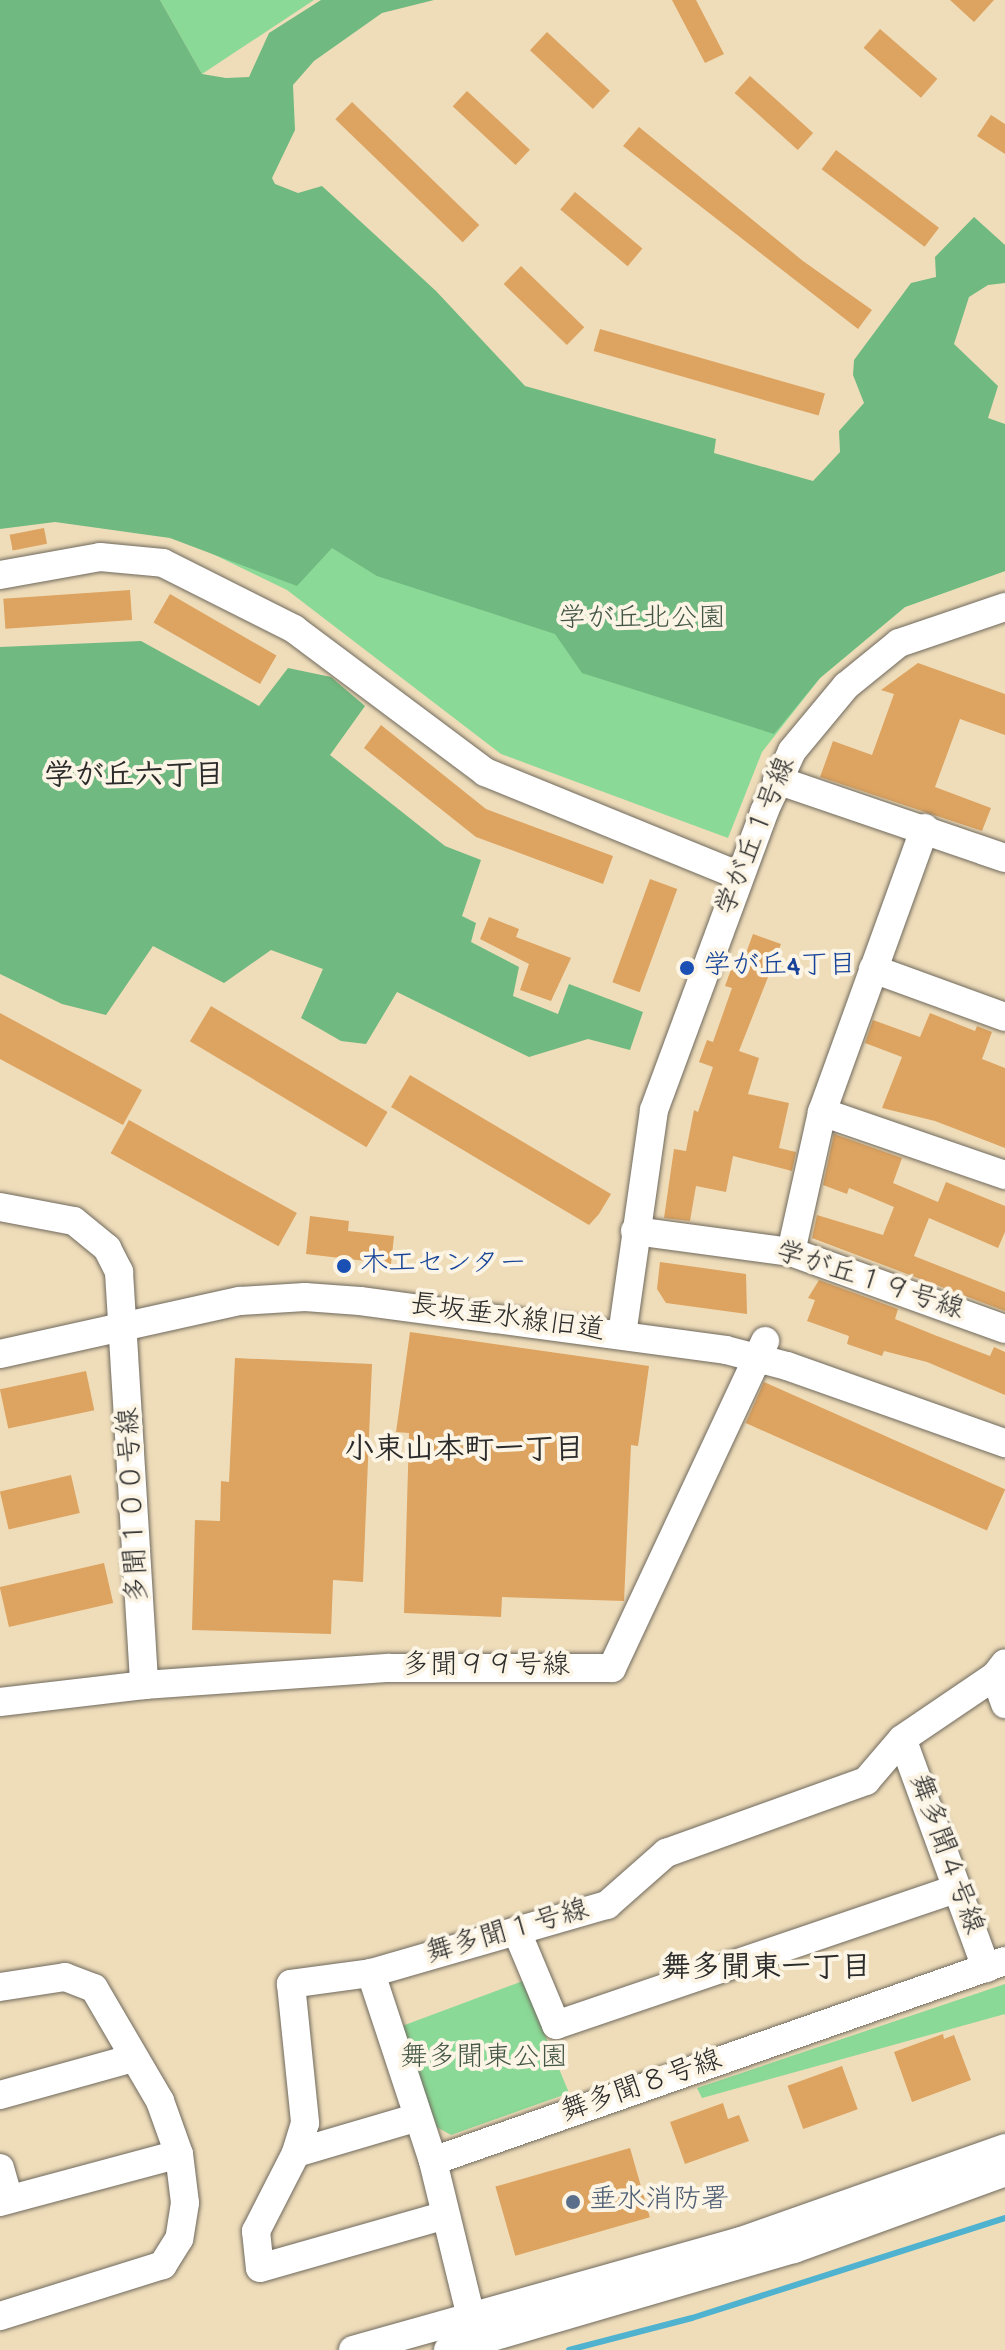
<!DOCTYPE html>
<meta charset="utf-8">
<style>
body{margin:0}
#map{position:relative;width:1005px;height:2350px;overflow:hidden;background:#efddba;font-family:"Gochi Hand","Klee One",sans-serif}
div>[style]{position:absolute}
.green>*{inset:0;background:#8bd997}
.forest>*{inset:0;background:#70b980}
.stream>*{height:6px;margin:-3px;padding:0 3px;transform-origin:3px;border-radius:3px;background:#4fb2ce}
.building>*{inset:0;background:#dda360;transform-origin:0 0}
.roads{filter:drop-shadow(0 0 2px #70695d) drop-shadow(0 0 2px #70695d)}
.minor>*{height:28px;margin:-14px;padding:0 14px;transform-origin:14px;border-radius:14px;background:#fff}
.dots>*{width:22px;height:22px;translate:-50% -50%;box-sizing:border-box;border:4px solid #fcf5e5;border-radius:50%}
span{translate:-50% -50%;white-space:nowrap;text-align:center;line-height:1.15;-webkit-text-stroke:8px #fcf5e5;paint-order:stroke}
.park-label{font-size:28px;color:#435646}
.street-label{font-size:28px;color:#2b2b2b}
.transit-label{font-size:28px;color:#164399}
.left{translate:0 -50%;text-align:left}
.service-label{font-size:28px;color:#4e5e75}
.neighbourhood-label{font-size:30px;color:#2b2b2b;font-weight:700}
</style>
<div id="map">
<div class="green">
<i style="clip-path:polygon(160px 0,314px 0,202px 74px)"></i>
<i style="clip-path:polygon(182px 539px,1005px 571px,905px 607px,820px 678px,762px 752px,728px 838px,501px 754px,287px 590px)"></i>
<i style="clip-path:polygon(523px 1981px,569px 2093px,451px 2135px,433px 2125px,402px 2026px)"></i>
<i style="clip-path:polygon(1005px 1984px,1005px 2014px,702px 2098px,697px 2088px)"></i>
</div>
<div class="forest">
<i style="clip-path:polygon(0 0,160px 0,202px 74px,226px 78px,249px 77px,269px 33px,321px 0,434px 0,382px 13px,314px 61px,293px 85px,295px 130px,272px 178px,275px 184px,298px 193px,322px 186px,436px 291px,525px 386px,716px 439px,714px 453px,813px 481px,840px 452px,839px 431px,864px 403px,853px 375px,854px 360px,911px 283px,936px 277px,935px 257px,974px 217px,1005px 245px,1005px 283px,988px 285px,969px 297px,954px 344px,998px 386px,988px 418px,1005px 424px,1005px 571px,905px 607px,820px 678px,774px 734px,582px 673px,555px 634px,377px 576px,332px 548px,297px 586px,170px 538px,55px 522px,0 529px)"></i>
<i style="clip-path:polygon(141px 641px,259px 706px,288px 668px,331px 677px,365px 706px,330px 755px,445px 846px,481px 860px,462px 916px,476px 923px,471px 942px,519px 967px,513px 996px,558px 1014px,569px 984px,643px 1012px,630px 1050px,588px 1039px,529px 1057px,397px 992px,366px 1044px,341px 1041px,301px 1018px,323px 969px,271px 950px,224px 983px,153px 946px,106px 1015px,62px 1004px,0 974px,0 647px)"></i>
</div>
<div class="stream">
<i style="left:569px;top:2350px;width:127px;rotate:-14.6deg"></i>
<i style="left:692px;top:2318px;width:329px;rotate:-17.7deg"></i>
</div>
<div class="building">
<i style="clip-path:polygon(672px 0,696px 0,724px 54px,705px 63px)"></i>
<i style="clip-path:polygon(950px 0,994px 0,974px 22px)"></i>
<i style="left:880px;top:29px;width:76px;height:25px;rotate:41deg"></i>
<i style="left:547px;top:32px;width:86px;height:25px;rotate:43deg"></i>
<i style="left:750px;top:76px;width:85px;height:23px;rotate:42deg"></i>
<i style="left:467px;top:91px;width:86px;height:21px;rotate:43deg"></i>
<i style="left:352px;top:102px;width:177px;height:24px;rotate:44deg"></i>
<i style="clip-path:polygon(991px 115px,1005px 124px,1005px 154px,977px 136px)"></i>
<i style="clip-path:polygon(639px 127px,803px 261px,872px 310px,858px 329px,623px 146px)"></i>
<i style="left:836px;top:150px;width:129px;height:24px;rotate:37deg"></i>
<i style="left:575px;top:192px;width:88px;height:23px;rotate:40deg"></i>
<i style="left:521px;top:266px;width:88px;height:25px;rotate:44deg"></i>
<i style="left:600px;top:329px;width:234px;height:23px;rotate:16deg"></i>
<i style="left:44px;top:528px;width:16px;height:35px;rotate:79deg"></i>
<i style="left:130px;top:590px;width:30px;height:127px;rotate:86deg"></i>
<i style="left:170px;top:594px;width:123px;height:33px;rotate:30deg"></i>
<i style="clip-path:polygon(918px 663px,1005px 694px,1005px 735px,960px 719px,935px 787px,991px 808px,982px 831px,820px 777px,833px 741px,872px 755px,894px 694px,881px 690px)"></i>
<i style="clip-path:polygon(381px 725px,486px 809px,613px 856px,603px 884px,476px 837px,364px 748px)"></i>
<i style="left:650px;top:879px;width:29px;height:110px;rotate:20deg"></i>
<i style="clip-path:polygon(489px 917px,519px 929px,516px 937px,571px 958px,551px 1001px,520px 990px,529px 964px,480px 939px)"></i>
<i style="clip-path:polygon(753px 934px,781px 944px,739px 1051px,759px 1058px,748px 1094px,789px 1103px,779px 1148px,796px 1152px,792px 1171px,733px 1156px,726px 1192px,696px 1186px,690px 1221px,664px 1218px,674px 1149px,686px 1151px,694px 1110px,698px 1112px,713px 1067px,699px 1062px,707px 1040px,713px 1042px,732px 988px,725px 986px,733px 964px,741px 967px)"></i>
<i style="left:211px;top:1006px;width:206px;height:41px;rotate:31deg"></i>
<i style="clip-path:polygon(0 1013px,142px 1090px,123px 1125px,0 1059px)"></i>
<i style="clip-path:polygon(930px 1013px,975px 1031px,977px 1026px,992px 1032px,982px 1059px,1005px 1068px,1005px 1148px,935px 1121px,882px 1108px,902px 1057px,865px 1043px,873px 1020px,920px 1037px)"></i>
<i style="clip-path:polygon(410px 1075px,611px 1194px,599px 1214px,589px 1225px,391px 1107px)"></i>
<i style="left:129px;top:1120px;width:192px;height:38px;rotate:29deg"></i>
<i style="clip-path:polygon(834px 1134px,902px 1158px,893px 1183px,938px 1202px,946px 1182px,1005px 1206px,1005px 1232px,998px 1248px,929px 1218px,914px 1256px,1005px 1292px,1005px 1311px,812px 1238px,817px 1215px,883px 1235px,894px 1207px,849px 1188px,847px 1194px,823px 1185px)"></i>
<i style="clip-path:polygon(310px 1216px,349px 1221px,348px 1231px,394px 1236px,391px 1264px,306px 1254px)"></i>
<i style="clip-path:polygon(660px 1262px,746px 1274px,747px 1314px,666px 1303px,657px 1289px)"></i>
<i style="clip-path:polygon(819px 1280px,898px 1309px,895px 1319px,937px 1336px,990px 1356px,994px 1347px,1005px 1352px,1005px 1395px,927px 1362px,884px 1351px,882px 1356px,847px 1344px,849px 1336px,807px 1321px,815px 1300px,808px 1298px)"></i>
<i style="clip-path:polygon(410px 1332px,649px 1366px,638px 1446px,631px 1445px,624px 1601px,502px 1597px,501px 1617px,404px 1613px,409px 1433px,396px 1432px)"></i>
<i style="clip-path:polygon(235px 1358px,372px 1364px,363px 1582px,333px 1580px,331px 1634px,192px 1630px,195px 1520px,220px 1521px,221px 1481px,229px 1482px)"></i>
<i style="left:86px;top:1371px;width:40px;height:88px;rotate:78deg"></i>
<i style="left:764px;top:1382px;width:264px;height:45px;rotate:24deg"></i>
<i style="left:71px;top:1475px;width:39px;height:73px;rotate:77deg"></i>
<i style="left:104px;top:1563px;width:41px;height:107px;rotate:77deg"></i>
<i style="clip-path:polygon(943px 2034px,944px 2039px,954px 2035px,971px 2080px,912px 2102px,894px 2052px)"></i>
<i style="left:842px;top:2066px;width:46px;height:58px;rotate:70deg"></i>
<i style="clip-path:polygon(723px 2103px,728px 2119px,739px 2115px,749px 2141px,685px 2164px,670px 2122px)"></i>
<i style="left:630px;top:2148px;width:72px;height:140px;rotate:74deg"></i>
</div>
<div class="roads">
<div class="minor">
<i style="left:0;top:575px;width:102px;rotate:-10.2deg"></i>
<i style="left:100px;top:557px;width:63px;rotate:5.4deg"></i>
<i style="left:163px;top:563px;width:147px;rotate:26.7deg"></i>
<i style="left:294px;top:629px;width:239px;rotate:36.8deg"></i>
<i style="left:485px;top:772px;width:275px;rotate:22.2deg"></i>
<i style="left:777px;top:780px;width:241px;rotate:18.9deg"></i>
<i style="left:873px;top:969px;width:140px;rotate:20deg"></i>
<i style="left:822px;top:1112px;width:194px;rotate:19deg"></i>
<i style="left:0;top:1207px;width:75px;rotate:10.7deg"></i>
<i style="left:74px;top:1221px;width:43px;rotate:39.3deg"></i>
<i style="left:107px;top:1248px;width:27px;rotate:63deg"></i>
<i style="left:119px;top:1272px;width:414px;rotate:86.5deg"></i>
<i style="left:635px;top:1231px;width:157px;rotate:7.7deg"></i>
<i style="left:791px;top:1252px;width:227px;rotate:19.8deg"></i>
<i style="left:791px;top:1252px;width:143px;rotate:-77.5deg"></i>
<i style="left:822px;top:1112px;width:302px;rotate:-70.1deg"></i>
<i style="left:622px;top:1335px;width:227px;rotate:-81.9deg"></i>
<i style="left:654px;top:1110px;width:318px;rotate:-69.7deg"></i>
<i style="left:764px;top:812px;width:67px;rotate:-65.3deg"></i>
<i style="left:792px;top:751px;width:85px;rotate:-50.3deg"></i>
<i style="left:846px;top:686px;width:68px;rotate:-39.1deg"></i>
<i style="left:899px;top:643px;width:112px;rotate:-18.8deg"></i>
<i style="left:0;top:1354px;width:246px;rotate:-12.5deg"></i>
<i style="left:240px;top:1301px;width:65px;rotate:-3.5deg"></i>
<i style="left:305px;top:1297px;width:55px;rotate:4.2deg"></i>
<i style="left:360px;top:1301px;width:369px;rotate:7.6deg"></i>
<i style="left:726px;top:1350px;width:63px;rotate:14.7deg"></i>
<i style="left:787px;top:1366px;width:231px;rotate:19.5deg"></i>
<i style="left:995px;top:1676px;width:30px;rotate:70deg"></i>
<i style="left:0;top:1702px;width:145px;rotate:-6.7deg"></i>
<i style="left:144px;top:1685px;width:246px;rotate:-4deg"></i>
<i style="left:389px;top:1668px;width:223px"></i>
<i style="left:612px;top:1668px;width:361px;rotate:-64.9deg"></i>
<i style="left:903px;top:1741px;width:242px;rotate:69.9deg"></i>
<i style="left:517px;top:1932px;width:101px;rotate:67.2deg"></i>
<i style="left:556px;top:2025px;width:422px;rotate:-18.8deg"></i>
<i style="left:371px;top:1973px;width:81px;rotate:172.2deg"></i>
<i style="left:291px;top:1984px;width:140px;rotate:84.2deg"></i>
<i style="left:305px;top:2123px;width:31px;rotate:107deg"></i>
<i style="left:296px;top:2153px;width:88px;rotate:117.1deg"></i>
<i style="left:256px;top:2231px;width:37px;rotate:84deg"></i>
<i style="left:260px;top:2268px;width:193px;rotate:-15.9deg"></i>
<i style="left:0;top:1987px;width:66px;rotate:-8.7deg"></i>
<i style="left:65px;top:1977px;width:31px;rotate:21deg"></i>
<i style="left:94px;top:1988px;width:131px;rotate:59.7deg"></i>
<i style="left:160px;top:2101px;width:56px;rotate:70.3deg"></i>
<i style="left:179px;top:2154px;width:49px;rotate:83deg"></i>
<i style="left:185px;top:2203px;width:36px;rotate:99deg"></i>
<i style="left:179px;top:2239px;width:31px;rotate:122deg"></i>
<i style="left:163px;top:2265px;width:171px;rotate:162.6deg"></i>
<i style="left:0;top:2095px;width:138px;rotate:-15.5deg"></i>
<i style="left:296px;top:2153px;width:127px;rotate:-16.4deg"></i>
<i style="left:433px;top:2161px;width:198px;rotate:-108.3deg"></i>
<i style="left:371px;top:1973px;width:246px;rotate:-16.1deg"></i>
<i style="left:607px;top:1905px;width:79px;rotate:-41.4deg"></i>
<i style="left:666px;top:1853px;width:213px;rotate:-19.8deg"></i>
<i style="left:866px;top:1781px;width:55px;rotate:-49.4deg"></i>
<i style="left:902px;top:1739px;width:112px;rotate:-34.1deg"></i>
<i style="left:995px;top:1676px;width:16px;rotate:-52deg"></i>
<i style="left:0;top:2168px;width:32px;rotate:74deg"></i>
<i style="left:0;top:2202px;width:185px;rotate:-15deg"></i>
<i style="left:353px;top:2350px;width:400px;rotate:-15.7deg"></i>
<i style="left:738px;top:2242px;width:283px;rotate:-19.4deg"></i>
<i style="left:448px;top:2350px;width:360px;rotate:-16.3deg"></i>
<i style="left:794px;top:2249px;width:225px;rotate:-20deg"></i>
<i style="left:479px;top:2350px;width:195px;rotate:-103.7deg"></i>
<i style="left:433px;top:2161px;width:606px;rotate:-19.27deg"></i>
</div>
</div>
<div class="dots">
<i style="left:687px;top:968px;background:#1a4fb4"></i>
<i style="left:344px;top:1266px;background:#1a4fb4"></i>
<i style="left:573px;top:2202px;background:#5c6f8a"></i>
</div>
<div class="park-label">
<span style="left:642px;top:621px">学が丘北公園</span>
<span style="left:484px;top:2060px">舞多聞東公園</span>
</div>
<div class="street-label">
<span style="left:758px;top:837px;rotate:-68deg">学が丘１号線</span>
<span style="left:869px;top:1283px;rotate:18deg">学が丘１９号線</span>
<span style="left:507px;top:1320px;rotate:8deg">長坂垂水線旧道</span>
<span style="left:136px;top:1505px;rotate:-93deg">多聞１００号線</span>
<span style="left:486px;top:1668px">多聞９９号線</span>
<span style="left:944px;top:1855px;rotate:70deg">舞多聞４号線</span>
<span style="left:508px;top:1934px;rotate:-16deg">舞多聞１号線</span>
<span style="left:642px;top:2088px;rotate:-19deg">舞多聞８号線</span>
</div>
<div class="transit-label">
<span class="left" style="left:703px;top:968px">学が丘4丁目</span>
<span class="left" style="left:360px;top:1266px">木工センター</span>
</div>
<div class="service-label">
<span class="left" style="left:589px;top:2202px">垂水消防署</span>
</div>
<div class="neighbourhood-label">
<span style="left:134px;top:779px">学が丘六丁目</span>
<span style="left:464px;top:1453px">小束山本町一丁目</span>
<span style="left:766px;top:1971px">舞多聞東一丁目</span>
</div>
</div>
